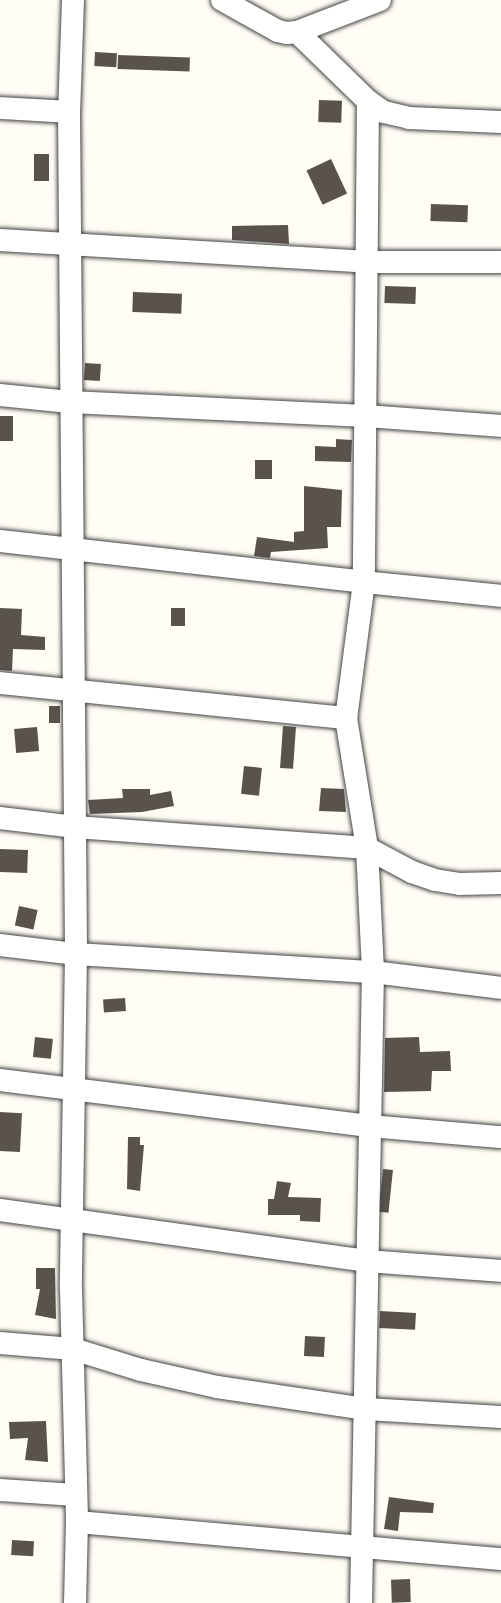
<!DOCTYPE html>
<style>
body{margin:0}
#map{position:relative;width:501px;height:1603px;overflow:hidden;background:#fffdf5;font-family:"Crimson Pro",serif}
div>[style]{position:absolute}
.building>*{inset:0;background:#5a524d;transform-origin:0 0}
.roads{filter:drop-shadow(0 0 2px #444) drop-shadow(0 0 2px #444)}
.minor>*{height:22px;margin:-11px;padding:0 11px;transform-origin:11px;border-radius:11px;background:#fff}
span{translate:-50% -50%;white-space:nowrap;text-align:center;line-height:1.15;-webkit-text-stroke:6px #fff;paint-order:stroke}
</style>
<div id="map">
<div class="building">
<i style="left:95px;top:52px;width:22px;height:14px;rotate:3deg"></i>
<i style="left:118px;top:55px;width:72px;height:14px;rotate:2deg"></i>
<i style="left:319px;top:100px;width:23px;height:22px;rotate:2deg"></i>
<i style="left:34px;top:154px;width:15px;height:27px"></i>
<i style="left:331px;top:159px;width:38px;height:27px;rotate:65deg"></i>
<i style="left:431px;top:204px;width:37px;height:17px;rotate:2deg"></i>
<i style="clip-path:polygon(288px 225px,289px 244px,232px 240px,232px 226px)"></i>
<i style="left:385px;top:286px;width:31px;height:17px;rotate:2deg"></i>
<i style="left:133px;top:292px;width:49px;height:20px;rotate:2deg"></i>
<i style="left:85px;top:363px;width:16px;height:17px;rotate:4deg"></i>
<i style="left:0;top:416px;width:13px;height:25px"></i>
<i style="clip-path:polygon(336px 439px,352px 440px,351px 462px,315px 461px,315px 446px,336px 447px)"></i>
<i style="left:255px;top:460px;width:17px;height:19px"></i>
<i style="clip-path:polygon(304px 486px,342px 490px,341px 527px,327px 527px,328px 548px,271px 552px,270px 558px,254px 556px,257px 537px,294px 542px,294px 532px,304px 531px)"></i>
<i style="clip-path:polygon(0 608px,22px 609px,21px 635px,45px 637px,45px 650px,13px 649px,12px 671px,0 670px)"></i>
<i style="left:171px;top:608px;width:14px;height:18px"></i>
<i style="left:49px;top:706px;width:11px;height:17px"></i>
<i style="left:283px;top:726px;width:13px;height:42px;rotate:4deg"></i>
<i style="left:37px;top:727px;width:24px;height:23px;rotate:85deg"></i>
<i style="left:244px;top:766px;width:18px;height:28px;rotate:6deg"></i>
<i style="clip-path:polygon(321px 788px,344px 789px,346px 812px,319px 811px)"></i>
<i style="clip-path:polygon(122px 789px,150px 789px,150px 795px,171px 791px,174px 806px,142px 812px,90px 814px,88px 800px,123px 798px)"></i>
<i style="left:0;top:849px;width:28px;height:23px;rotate:2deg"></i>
<i style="left:19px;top:906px;width:19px;height:20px;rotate:12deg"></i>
<i style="left:125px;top:998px;width:13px;height:22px;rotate:86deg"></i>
<i style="left:35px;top:1037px;width:18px;height:20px;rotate:6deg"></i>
<i style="clip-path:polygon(419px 1037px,420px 1052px,450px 1051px,451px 1071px,432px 1071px,431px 1091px,384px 1092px,385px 1038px)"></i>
<i style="left:0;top:1112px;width:22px;height:39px;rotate:3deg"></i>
<i style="clip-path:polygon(128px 1137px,140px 1137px,140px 1145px,144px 1145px,140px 1191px,127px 1189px)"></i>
<i style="left:383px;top:1169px;width:10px;height:43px;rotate:6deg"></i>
<i style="clip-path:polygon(277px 1181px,291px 1183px,288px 1197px,321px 1198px,320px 1222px,300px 1221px,300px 1215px,268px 1215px,268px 1199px,274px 1199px)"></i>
<i style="clip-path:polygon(36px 1268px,55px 1268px,56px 1319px,35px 1315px,40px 1289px,36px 1289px)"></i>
<i style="left:380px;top:1311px;width:36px;height:17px;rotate:3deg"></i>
<i style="left:305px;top:1336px;width:20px;height:20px;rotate:3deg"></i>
<i style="clip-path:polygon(46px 1421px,48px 1462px,25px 1460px,28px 1438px,10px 1439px,9px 1422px)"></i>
<i style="clip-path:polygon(389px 1497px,434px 1503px,433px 1513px,400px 1512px,398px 1531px,384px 1529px)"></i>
<i style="left:12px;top:1540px;width:22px;height:15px;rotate:3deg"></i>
<i style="left:410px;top:1579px;width:23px;height:19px;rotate:88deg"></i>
</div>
<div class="roads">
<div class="minor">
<i style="left:73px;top:0;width:112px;rotate:92deg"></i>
<i style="left:69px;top:112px;width:842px;rotate:89.52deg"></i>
<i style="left:76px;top:954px;width:335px;rotate:90.9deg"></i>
<i style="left:71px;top:1289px;width:233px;rotate:88.5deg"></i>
<i style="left:77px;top:1522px;width:81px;rotate:91.4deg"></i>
<i style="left:222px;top:0;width:64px;rotate:29deg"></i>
<i style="left:278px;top:31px;width:9px;rotate:13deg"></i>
<i style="left:287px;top:33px;width:10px;rotate:-6deg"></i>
<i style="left:297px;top:32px;width:89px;rotate:-21.1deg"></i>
<i style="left:297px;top:32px;width:99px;rotate:44.2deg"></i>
<i style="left:368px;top:101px;width:19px;rotate:35deg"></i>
<i style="left:384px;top:112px;width:26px;rotate:13deg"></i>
<i style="left:409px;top:118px;width:92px;rotate:2.5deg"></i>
<i style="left:368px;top:101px;width:481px;rotate:90.5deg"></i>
<i style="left:364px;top:582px;width:138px;rotate:5.8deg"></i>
<i style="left:0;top:108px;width:69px;rotate:3.3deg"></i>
<i style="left:0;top:240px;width:369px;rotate:3.4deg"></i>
<i style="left:368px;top:262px;width:133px"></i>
<i style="left:0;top:395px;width:70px;rotate:5.7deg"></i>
<i style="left:70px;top:402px;width:296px;rotate:2.7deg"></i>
<i style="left:366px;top:416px;width:135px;rotate:4.2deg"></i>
<i style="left:0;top:541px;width:366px;rotate:6.4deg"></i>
<i style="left:364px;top:582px;width:137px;rotate:97.5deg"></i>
<i style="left:346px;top:718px;width:132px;rotate:80.8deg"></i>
<i style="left:367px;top:848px;width:51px;rotate:28.1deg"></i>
<i style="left:412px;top:872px;width:24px;rotate:19deg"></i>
<i style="left:435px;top:880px;width:24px;rotate:9deg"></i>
<i style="left:459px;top:884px;width:42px;rotate:-1.4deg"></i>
<i style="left:0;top:683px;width:348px;rotate:5.8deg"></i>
<i style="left:0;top:818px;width:76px;rotate:6.8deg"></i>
<i style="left:75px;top:827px;width:293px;rotate:4.1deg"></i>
<i style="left:367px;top:848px;width:124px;rotate:87.2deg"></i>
<i style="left:373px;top:972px;width:631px;rotate:91.09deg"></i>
<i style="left:0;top:945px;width:77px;rotate:6.8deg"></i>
<i style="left:76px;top:954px;width:298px;rotate:3.5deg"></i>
<i style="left:373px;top:972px;width:129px;rotate:7.1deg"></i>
<i style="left:0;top:1080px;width:372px;rotate:7.1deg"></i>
<i style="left:369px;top:1126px;width:132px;rotate:4.8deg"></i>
<i style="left:0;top:1210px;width:370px;rotate:7.9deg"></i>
<i style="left:366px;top:1261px;width:135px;rotate:4.2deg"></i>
<i style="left:0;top:1343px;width:73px;rotate:4.7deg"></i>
<i style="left:73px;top:1349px;width:71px;rotate:17.2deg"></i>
<i style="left:141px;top:1370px;width:78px;rotate:12.6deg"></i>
<i style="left:217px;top:1387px;width:151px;rotate:8.4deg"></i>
<i style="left:366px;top:1409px;width:135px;rotate:3.4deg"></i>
<i style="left:0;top:1490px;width:76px;rotate:3.8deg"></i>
<i style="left:77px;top:1522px;width:426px;rotate:5deg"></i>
</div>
</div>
</div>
